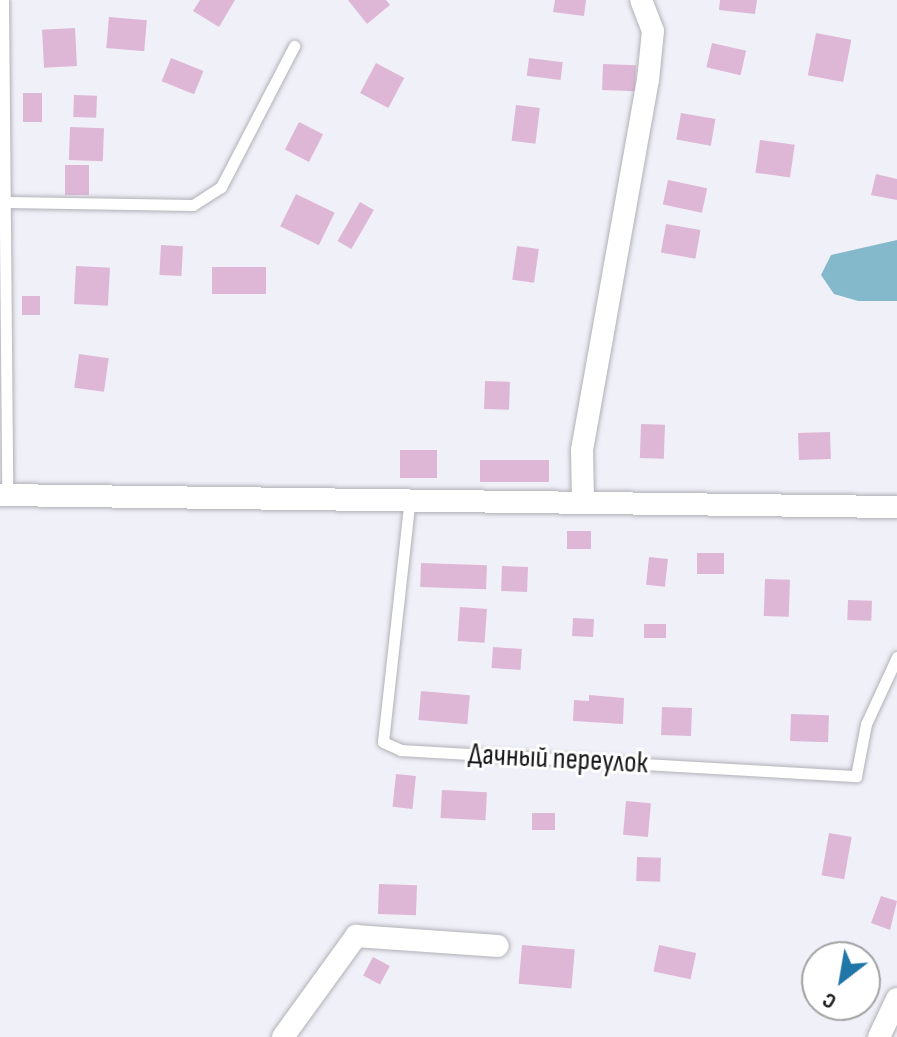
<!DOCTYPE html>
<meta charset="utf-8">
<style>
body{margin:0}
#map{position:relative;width:897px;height:1037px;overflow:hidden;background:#f0f0f8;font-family:"Sofia Sans Condensed",sans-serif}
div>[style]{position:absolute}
.water>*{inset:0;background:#84b8cb}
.building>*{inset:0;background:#deb7d7;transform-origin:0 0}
.roads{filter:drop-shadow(0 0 2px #b1b0b7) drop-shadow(0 0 2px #b1b0b7)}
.service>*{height:11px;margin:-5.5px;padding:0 5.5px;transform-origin:5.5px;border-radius:5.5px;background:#fff}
.minor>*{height:22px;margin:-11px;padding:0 11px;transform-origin:11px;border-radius:11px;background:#fff}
span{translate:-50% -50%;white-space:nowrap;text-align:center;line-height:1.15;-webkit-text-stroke:6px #fff;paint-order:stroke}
.street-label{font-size:30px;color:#18171a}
.north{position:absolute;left:801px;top:941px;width:80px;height:80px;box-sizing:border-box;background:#fff;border:2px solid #a3a2a3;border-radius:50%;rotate:211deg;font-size:22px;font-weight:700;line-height:32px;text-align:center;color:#18171a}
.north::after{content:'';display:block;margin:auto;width:28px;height:36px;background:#2077a7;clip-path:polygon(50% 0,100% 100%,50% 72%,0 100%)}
</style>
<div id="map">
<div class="water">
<i style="clip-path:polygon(897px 240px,897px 301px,858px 301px,834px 294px,821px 275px,831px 255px)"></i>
</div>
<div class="building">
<i style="clip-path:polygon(200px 0,235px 0,219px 27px,193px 11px)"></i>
<i style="clip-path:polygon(348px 0,386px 0,390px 5px,367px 24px)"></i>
<i style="clip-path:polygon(555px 0,586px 0,584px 16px,553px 12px)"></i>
<i style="clip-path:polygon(720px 0,757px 0,755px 14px,719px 10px)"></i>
<i style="left:109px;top:17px;width:38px;height:31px;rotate:5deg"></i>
<i style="left:75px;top:28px;width:38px;height:33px;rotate:87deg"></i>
<i style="left:816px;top:33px;width:36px;height:43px;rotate:11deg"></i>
<i style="left:712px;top:43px;width:35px;height:25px;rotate:13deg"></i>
<i style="left:171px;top:58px;width:35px;height:25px;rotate:22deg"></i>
<i style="left:529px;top:58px;width:34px;height:18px;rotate:7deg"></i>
<i style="left:376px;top:63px;width:32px;height:34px;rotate:28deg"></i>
<i style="left:603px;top:64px;width:33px;height:26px;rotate:2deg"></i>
<i style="left:23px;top:93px;width:19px;height:29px"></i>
<i style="left:74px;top:95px;width:23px;height:22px;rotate:2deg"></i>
<i style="left:516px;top:105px;width:24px;height:36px;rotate:7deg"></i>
<i style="left:681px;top:113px;width:35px;height:27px;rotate:10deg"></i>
<i style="left:299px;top:122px;width:27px;height:31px;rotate:27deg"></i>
<i style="left:70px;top:127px;width:34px;height:33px;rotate:2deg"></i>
<i style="left:760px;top:140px;width:35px;height:33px;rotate:8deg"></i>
<i style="left:65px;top:165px;width:24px;height:30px"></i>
<i style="clip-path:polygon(876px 174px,897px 179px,897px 200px,871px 195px)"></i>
<i style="left:668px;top:180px;width:40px;height:25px;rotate:12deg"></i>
<i style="left:296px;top:194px;width:43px;height:36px;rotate:26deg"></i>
<i style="left:360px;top:202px;width:16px;height:45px;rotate:30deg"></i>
<i style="left:666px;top:224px;width:35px;height:29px;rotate:10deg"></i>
<i style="left:161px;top:245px;width:22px;height:30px;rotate:3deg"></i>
<i style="left:517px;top:246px;width:22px;height:34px;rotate:8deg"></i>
<i style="left:76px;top:266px;width:34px;height:38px;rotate:3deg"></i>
<i style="left:266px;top:267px;width:27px;height:54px;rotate:90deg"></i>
<i style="left:22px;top:296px;width:18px;height:19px"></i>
<i style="left:79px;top:354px;width:30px;height:34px;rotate:8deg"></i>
<i style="left:485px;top:381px;width:25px;height:28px;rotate:2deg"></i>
<i style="left:641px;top:424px;width:24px;height:34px;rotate:2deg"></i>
<i style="left:830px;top:432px;width:27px;height:32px;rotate:88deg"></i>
<i style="left:400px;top:450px;width:37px;height:28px"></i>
<i style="left:549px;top:460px;width:22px;height:69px;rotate:90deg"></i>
<i style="left:567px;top:531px;width:24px;height:18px"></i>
<i style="left:697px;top:553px;width:27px;height:21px"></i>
<i style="left:649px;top:557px;width:19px;height:28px;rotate:6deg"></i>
<i style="left:421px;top:563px;width:66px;height:24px;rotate:2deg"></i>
<i style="left:502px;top:566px;width:26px;height:25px;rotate:2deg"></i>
<i style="left:765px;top:579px;width:25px;height:37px;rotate:2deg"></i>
<i style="left:848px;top:600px;width:24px;height:20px;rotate:2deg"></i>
<i style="left:460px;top:607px;width:27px;height:34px;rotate:4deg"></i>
<i style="left:573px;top:618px;width:21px;height:18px;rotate:3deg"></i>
<i style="left:644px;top:624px;width:22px;height:14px"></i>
<i style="left:493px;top:647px;width:29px;height:21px;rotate:4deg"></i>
<i style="left:421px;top:691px;width:49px;height:29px;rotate:5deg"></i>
<i style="clip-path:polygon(589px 695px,624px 698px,623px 724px,573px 721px,574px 700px,589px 701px)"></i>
<i style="left:662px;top:707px;width:30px;height:28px;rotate:2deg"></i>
<i style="left:791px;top:714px;width:38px;height:27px;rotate:2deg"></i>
<i style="left:396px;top:774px;width:20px;height:33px;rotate:6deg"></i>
<i style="left:442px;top:790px;width:45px;height:28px;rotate:3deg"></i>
<i style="left:626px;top:801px;width:25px;height:34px;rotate:5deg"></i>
<i style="left:532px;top:813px;width:23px;height:17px"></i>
<i style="left:829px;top:833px;width:23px;height:43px;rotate:10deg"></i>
<i style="left:637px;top:857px;width:24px;height:24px;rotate:2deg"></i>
<i style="left:379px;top:884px;width:38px;height:30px;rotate:2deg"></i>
<i style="clip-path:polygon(881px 896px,897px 901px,890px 930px,871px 923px)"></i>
<i style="left:522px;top:945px;width:53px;height:39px;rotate:5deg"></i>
<i style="left:659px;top:945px;width:38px;height:27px;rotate:12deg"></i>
<i style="left:373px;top:957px;width:19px;height:21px;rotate:28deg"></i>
</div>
<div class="roads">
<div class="service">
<i style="left:3px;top:0;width:495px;rotate:89.5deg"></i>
<i style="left:7px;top:202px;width:186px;rotate:0.9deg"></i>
<i style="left:193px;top:205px;width:33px;rotate:-33deg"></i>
<i style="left:221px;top:187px;width:159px;rotate:-62.6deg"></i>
<i style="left:410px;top:497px;width:246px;rotate:96.3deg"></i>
<i style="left:383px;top:742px;width:20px;rotate:24deg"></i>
<i style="left:401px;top:750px;width:456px;rotate:3.3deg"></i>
<i style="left:856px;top:776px;width:53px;rotate:-79.1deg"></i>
<i style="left:866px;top:724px;width:74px;rotate:-65.2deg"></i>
</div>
<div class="minor">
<i style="left:0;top:495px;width:897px;rotate:0.77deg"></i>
<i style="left:583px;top:501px;width:51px;rotate:-91.1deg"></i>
<i style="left:582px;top:450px;width:376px;rotate:-79.9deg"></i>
<i style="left:648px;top:80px;width:49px;rotate:-84.2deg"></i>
<i style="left:653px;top:31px;width:33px;rotate:-111deg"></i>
<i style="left:283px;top:1037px;width:125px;rotate:-54.1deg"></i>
<i style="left:356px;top:936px;width:142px;rotate:4deg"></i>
<i style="left:879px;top:1037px;width:42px;rotate:-64.7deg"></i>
</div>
</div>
<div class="street-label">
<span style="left:558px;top:759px;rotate:3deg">Дачный переулок</span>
</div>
<div class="north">С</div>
</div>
